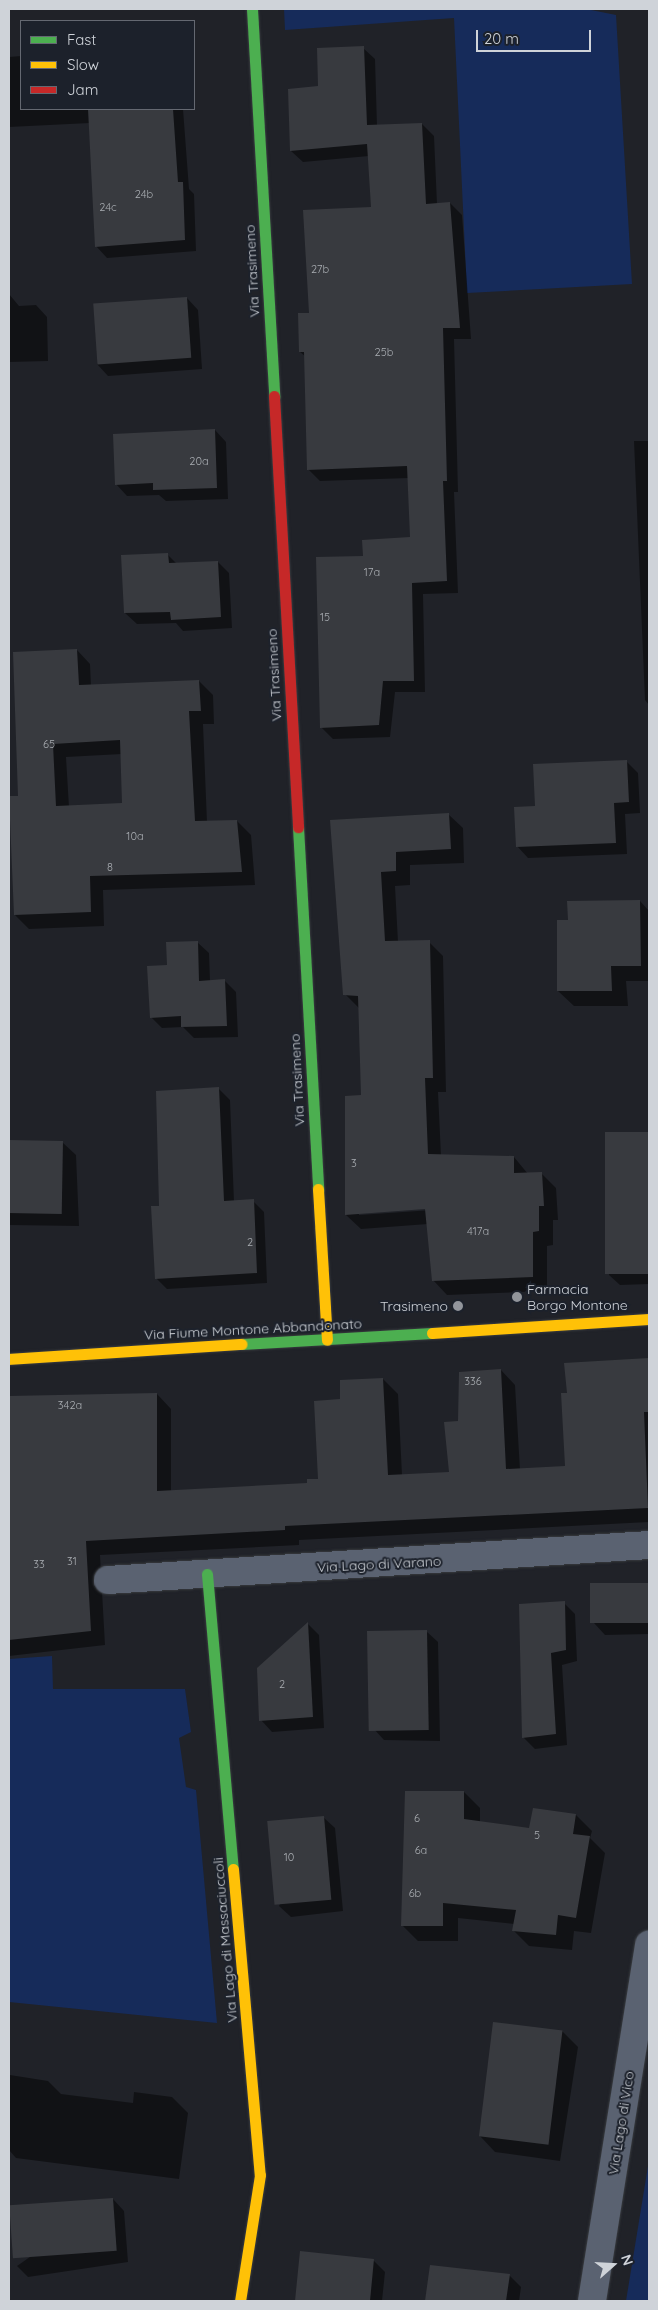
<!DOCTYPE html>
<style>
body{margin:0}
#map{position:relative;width:658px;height:2310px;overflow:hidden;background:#202228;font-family:Quicksand,sans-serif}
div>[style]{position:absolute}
.green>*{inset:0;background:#162b5a}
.shadow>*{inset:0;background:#0007}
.building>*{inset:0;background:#383a3f;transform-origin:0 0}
.roads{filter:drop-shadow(0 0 1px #393c40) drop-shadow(0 0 1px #393c40)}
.street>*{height:28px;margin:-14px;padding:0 14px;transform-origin:14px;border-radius:14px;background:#5a6271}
.fast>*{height:11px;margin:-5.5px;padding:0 5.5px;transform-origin:5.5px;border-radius:5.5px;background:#4caf50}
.slow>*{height:11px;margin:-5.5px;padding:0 5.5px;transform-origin:5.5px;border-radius:5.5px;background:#ffc107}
.jam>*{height:11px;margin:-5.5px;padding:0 5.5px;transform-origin:5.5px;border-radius:5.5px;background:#c62828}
.dots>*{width:14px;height:14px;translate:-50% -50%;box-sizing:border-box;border:2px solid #1c212b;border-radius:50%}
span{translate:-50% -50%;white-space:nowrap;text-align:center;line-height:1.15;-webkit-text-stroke:4px #1c212b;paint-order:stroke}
.number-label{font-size:11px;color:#a9adb2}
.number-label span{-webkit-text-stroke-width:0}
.street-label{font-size:14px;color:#cfd3d9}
.poi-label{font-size:14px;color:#cfd3d9}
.left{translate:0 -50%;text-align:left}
.right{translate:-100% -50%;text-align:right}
.frame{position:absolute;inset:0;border:10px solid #cfd3d9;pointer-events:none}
.legend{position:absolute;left:20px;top:20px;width:175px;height:90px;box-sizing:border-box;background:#1c212b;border:1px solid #646871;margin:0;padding:6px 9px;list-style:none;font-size:15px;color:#cfd3d9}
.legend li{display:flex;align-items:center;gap:10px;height:25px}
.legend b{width:25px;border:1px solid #646871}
.north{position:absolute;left:588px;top:2240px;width:50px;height:50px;-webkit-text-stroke:4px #1c212b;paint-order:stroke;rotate:71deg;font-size:14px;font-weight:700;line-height:20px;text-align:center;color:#cfd3d9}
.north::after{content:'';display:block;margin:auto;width:18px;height:22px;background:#cfd3d9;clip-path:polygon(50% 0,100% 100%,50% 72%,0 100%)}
.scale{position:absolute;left:476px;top:30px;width:115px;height:22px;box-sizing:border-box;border:2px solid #cfd3d9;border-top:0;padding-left:6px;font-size:15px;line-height:18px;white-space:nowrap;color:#cfd3d9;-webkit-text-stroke:4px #1c212b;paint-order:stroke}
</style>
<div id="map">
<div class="green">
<i style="clip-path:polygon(284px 9px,586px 9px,616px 15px,632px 284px,467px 293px,454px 18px,285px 30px)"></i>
<i style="clip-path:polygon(52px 1656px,53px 1689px,185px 1689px,191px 1732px,179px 1738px,186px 1787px,196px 1790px,217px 2023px,9px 2002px,9px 1659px)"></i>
<i style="clip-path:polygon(649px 2160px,649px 2301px,626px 2301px)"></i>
</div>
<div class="shadow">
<i style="clip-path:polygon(363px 48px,375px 59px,377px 126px,422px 124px,434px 136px,437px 204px,450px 203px,462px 215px,471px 339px,454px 339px,458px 492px,454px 492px,458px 593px,423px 594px,425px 692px,395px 692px,390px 737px,333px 739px,321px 727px,411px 538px,409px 478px,320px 481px,308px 469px,306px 357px,300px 352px,310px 314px,373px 208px,369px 156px,303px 162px,291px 151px,319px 87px)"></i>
<i style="clip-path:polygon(21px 56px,21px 109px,183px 109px,189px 189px,194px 194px,196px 251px,107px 258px,96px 246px,90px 123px,9px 127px,9px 57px)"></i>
<i style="clip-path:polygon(9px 294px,19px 306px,36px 305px,47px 317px,48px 361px,9px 362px)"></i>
<i style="clip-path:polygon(187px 298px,198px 310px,202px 369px,108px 376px,97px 364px)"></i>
<i style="clip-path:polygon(215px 430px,226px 442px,228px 499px,166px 501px,159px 495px,127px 496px,116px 484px)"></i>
<i style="clip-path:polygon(634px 441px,649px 441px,649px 705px,645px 700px)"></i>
<i style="clip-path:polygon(167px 554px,177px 564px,218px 562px,229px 573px,232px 628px,183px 631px,176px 623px,137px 624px,125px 613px)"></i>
<i style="clip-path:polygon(evenodd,77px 650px,90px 664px,91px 686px,199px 681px,213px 695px,214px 724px,203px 724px,207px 822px,237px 821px,251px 835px,255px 885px,103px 890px,104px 926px,29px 929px,15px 915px,19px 797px,77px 650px,122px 754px,124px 804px,69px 807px,66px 757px,122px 754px)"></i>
<i style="clip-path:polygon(627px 762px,638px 773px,640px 813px,625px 814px,627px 854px,528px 858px,517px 846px)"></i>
<i style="clip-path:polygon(evenodd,448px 814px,463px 828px,464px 863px,410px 865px,410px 885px,395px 886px,398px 942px,429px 942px,443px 956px,446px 1092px,438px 1092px,441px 1156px,514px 1157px,528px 1174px,542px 1174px,556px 1188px,558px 1220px,553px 1220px,553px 1245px,547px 1246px,547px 1291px,447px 1295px,433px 1280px,428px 1224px,361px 1229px,346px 1215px,362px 1096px,359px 1008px,345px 994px,332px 821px,448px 814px,431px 1207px,432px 1210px,359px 1215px,359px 1213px,431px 1207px)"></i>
<i style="clip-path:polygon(640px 901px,649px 911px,649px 981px,626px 981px,628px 1006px,574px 1006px,558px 991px,569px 921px)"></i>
<i style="clip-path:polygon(197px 942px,209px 953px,210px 981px,225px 981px,236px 992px,238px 1037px,194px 1038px,183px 1027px,162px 1028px,151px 1017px,169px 966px)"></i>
<i style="clip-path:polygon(219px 1089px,230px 1100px,234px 1202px,253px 1201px,264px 1212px,267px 1283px,167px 1289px,156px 1278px,161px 1207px)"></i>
<i style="clip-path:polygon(649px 1133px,649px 1284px,620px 1285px,609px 1275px,606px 1135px)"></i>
<i style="clip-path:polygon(9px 1142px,62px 1142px,76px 1155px,79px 1226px,9px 1225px)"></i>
<i style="clip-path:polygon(648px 1359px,649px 1522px,299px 1540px,299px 1545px,100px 1555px,105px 1645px,9px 1656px,9px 1398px,157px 1394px,171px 1409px,171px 1492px,308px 1484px,319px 1480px,341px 1400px,383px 1379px,398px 1394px,402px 1475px,450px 1473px,460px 1422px,501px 1370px,515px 1385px,520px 1470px,566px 1467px,568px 1394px)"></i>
<i style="clip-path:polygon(649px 1584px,649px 1634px,605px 1635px,594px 1623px,592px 1586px)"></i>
<i style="clip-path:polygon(564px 1603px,575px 1614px,577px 1661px,562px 1665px,567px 1745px,535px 1749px,524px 1738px,520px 1605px)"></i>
<i style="clip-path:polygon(308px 1624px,319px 1635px,324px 1728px,272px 1732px,261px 1720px,259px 1669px)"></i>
<i style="clip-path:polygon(426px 1631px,438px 1642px,440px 1741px,384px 1740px,373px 1728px)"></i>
<i style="clip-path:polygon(464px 1792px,480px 1808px,480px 1822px,530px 1829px,576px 1815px,592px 1831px,590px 1838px,605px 1853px,591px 1933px,574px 1931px,572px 1950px,529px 1946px,513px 1930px,514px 1924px,458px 1918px,458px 1941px,418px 1941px,403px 1926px)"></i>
<i style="clip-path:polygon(323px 1817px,335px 1828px,343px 1911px,291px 1917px,279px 1906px)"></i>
<i style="clip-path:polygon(562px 2031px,578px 2047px,560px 2161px,495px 2152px,480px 2136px)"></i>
<i style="clip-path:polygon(10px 2075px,48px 2081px,61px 2094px,133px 2103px,134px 2092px,172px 2097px,188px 2113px,179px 2179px,16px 2158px,9px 2150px)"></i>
<i style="clip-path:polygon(113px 2199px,124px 2211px,128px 2262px,28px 2277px,17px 2266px)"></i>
<i style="clip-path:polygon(301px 2253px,374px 2261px,385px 2272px,382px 2301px,296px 2301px)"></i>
<i style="clip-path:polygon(432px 2266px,509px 2275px,521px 2287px,519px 2301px,426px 2301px)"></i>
</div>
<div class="building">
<i style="clip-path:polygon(364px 46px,367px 125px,422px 123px,426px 204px,450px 202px,460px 328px,443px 328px,447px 481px,443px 481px,447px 581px,412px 583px,414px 681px,383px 681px,379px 725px,320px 728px,316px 557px,363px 556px,362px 540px,410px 537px,407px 466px,307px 470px,304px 352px,299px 352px,298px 313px,309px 313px,303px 210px,371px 207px,367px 144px,290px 151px,288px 89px,318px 86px,317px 48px)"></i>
<i style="clip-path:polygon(88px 109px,173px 109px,178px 182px,183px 182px,185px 240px,95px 247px)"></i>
<i style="left:187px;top:297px;width:61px;height:94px;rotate:86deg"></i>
<i style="clip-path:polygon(215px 429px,217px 488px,153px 490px,153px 483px,115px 485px,113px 434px)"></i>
<i style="clip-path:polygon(168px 553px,169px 563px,218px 561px,221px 617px,171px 620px,170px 612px,124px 613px,121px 555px)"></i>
<i style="clip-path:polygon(evenodd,77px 649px,79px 685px,199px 680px,201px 711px,189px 711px,195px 821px,237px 820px,242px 872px,90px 876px,91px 912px,14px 915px,9px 796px,18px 796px,13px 652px,77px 649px,120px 740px,122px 803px,56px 806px,53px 744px,120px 740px)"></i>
<i style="clip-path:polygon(627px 760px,629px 802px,614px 803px,616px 843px,516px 847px,514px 807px,535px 806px,533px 764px)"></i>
<i style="clip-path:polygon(449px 813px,451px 849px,396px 852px,396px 871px,381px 872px,385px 941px,430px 940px,433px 1078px,425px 1078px,428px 1154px,514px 1156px,514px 1173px,542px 1172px,544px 1206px,539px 1206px,539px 1231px,533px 1232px,533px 1277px,432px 1281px,425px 1209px,345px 1215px,345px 1096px,361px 1095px,358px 996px,343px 995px,330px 820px)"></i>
<i style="clip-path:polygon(640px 900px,641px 966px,611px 966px,612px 991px,557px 991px,557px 920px,568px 920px,567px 901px)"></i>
<i style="clip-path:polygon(198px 941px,199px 981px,225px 979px,227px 1026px,181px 1027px,181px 1016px,150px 1018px,147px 966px,167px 965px,166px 942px)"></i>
<i style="clip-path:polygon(219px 1087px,224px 1201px,254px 1199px,257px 1273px,155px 1279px,151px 1206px,159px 1206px,156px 1091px)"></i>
<i style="left:649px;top:1132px;width:142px;height:44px;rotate:90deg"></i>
<i style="left:9px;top:1140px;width:54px;height:73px;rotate:1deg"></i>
<i style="clip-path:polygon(649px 1358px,649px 1412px,644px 1412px,648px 1508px,285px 1526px,285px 1530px,86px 1541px,91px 1631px,9px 1640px,9px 1396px,157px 1393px,157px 1491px,307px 1483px,307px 1479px,318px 1479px,314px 1401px,340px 1399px,340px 1380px,383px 1378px,388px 1475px,449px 1472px,444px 1422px,458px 1421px,459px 1372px,501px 1369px,506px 1469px,565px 1466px,561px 1393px,567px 1393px,564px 1363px)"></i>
<i style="left:649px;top:1583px;width:40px;height:59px;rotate:90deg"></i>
<i style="clip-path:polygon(565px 1601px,566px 1650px,551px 1653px,556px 1734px,522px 1738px,519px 1604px)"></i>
<i style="clip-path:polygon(308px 1622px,313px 1717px,259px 1721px,257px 1668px)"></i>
<i style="left:427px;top:1630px;width:100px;height:60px;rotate:89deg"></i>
<i style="clip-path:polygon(405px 1791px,464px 1791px,464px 1819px,529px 1828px,533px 1808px,576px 1814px,573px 1834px,590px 1836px,576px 1918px,558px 1915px,556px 1935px,512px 1931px,516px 1910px,443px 1903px,443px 1926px,401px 1926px)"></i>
<i style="left:324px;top:1816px;width:84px;height:57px;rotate:85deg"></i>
<i style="left:493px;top:2022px;width:70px;height:115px;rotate:7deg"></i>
<i style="left:113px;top:2198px;width:53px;height:104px;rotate:86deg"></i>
<i style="clip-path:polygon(300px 2251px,374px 2259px,370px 2301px,295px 2301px)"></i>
<i style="clip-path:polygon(430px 2265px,510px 2274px,506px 2301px,425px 2301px)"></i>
</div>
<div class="roads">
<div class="street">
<i style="left:108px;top:1580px;width:542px;rotate:-3.7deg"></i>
<i style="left:592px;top:2301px;width:361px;rotate:-80.9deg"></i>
</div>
<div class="fast">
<i style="left:252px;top:9px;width:388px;rotate:86.7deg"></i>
<i style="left:298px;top:827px;width:363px;rotate:86.8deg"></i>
<i style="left:242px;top:1344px;width:190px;rotate:-3.3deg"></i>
<i style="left:207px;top:1574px;width:296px;rotate:85deg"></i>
</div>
<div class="slow">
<i style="left:318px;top:1189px;width:151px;rotate:86.6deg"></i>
<i style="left:432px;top:1333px;width:217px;rotate:-3.7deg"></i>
<i style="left:9px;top:1359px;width:233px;rotate:-3.7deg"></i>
<i style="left:233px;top:1869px;width:307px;rotate:85deg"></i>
<i style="left:260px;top:2175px;width:128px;rotate:99deg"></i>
</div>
<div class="jam">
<i style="left:274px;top:396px;width:432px;rotate:86.8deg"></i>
</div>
</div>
<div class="dots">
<i style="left:517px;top:1297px;background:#92959b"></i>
<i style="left:458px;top:1306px;background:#92959b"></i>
</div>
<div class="number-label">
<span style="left:144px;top:194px">24b</span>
<span style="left:108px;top:207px">24c</span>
<span style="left:320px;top:269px">27b</span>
<span style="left:384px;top:352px">25b</span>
<span style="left:199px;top:461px">20a</span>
<span style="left:372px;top:572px">17a</span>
<span style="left:325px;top:617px">15</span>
<span style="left:49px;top:744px">65</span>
<span style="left:135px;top:836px">10a</span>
<span style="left:110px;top:867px">8</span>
<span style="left:354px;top:1163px">3</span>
<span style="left:478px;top:1231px">417a</span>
<span style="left:250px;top:1242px">2</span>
<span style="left:473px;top:1381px">336</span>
<span style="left:70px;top:1405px">342a</span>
<span style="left:72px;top:1561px">31</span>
<span style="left:39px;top:1564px">33</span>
<span style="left:282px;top:1684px">2</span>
<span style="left:417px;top:1818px">6</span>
<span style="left:537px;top:1835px">5</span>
<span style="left:421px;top:1850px">6a</span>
<span style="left:289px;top:1857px">10</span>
<span style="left:415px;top:1893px">6b</span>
</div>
<div class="street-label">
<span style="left:252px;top:271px;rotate:-93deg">Via Trasimeno</span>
<span style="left:274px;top:675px;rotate:-93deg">Via Trasimeno</span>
<span style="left:297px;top:1080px;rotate:-93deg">Via Trasimeno</span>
<span style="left:253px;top:1329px;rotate:-3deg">Via Fiume Montone Abbandonato</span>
<span style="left:379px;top:1564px;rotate:-3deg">Via Lago di Varano</span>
<span style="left:225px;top:1940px;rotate:-95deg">Via Lago di Massaciuccoli</span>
<span style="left:621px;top:2123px;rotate:-81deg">Via Lago di Vico</span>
</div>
<div class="poi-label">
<span class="left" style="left:527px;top:1297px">Farmacia<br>Borgo Montone</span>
<span class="right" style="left:448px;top:1306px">Trasimeno</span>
</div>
<div class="frame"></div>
<ul class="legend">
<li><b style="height:6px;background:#4caf50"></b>Fast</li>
<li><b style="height:6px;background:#ffc107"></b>Slow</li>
<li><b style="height:6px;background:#c62828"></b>Jam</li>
</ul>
<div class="north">N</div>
<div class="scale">20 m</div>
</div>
